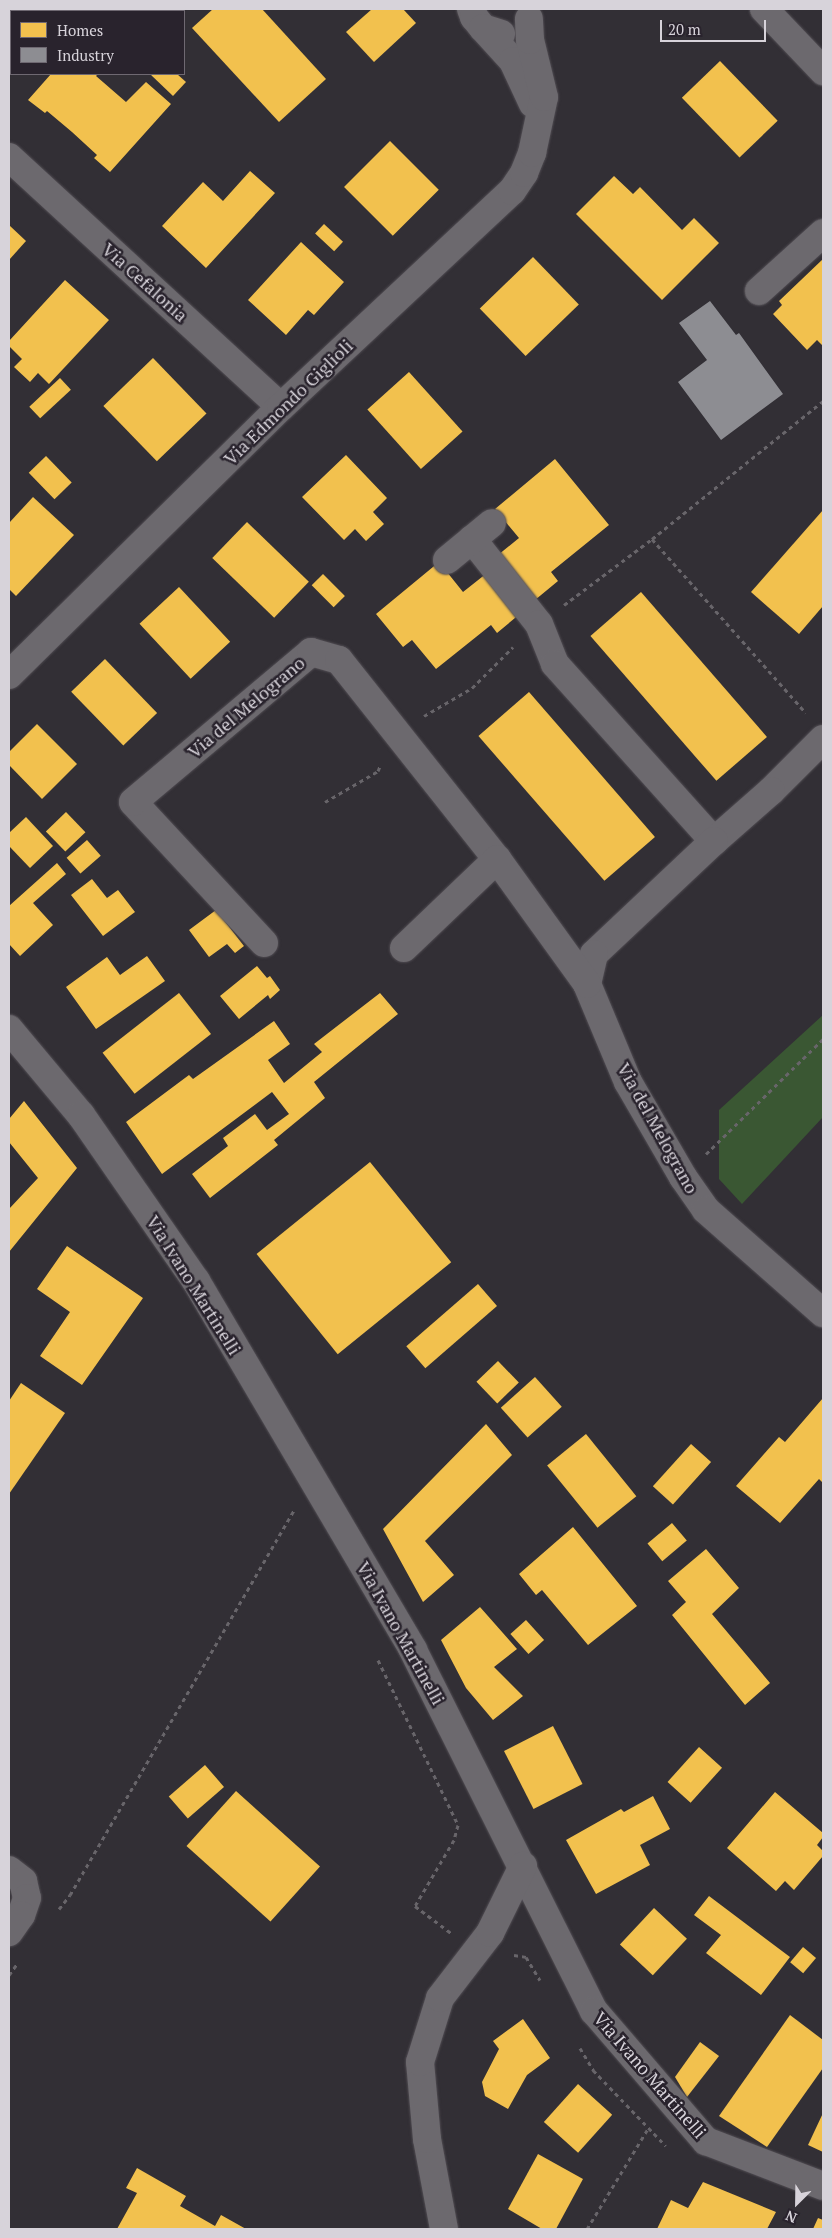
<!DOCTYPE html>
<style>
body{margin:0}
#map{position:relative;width:832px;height:2238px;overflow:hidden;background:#322f35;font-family:"PT Serif",serif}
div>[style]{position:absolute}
.green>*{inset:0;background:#3a5733}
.homes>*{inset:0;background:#f2c14e;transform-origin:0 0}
.industry>*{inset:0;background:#8d8d92}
.path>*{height:3px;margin-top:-1.5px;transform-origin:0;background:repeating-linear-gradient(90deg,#68656a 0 4px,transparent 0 8px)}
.roads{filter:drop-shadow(0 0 1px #504c52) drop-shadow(0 0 1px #504c52)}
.minor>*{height:28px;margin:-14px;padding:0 14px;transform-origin:14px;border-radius:14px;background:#6c696e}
span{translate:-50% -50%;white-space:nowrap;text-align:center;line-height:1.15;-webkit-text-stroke:5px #29232d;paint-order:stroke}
.street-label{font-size:18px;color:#d7d3da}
.frame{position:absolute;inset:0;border:10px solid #d7d3da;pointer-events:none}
.legend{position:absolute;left:10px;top:10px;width:175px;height:65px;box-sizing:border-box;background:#29232d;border:1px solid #6f6972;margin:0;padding:6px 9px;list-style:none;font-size:15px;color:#d7d3da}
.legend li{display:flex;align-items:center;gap:10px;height:25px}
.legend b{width:25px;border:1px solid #6f6972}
.north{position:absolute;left:772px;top:2178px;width:50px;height:50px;-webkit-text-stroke:4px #29232d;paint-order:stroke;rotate:203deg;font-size:14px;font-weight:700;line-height:20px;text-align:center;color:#d7d3da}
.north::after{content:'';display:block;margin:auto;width:18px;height:22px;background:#d7d3da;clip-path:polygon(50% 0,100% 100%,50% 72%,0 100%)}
.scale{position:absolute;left:660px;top:20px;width:106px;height:22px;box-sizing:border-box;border:2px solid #d7d3da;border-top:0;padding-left:6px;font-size:15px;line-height:18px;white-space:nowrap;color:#d7d3da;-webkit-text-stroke:4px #29232d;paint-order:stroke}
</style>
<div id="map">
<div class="green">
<i style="clip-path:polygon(823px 1015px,823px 1117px,742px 1204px,719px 1179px,719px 1110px)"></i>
</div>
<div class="homes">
<i style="clip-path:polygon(213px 9px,262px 9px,326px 79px,279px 122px,192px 28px)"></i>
<i style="clip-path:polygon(372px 9px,403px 9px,416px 23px,374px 62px,346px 32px)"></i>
<i style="left:720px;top:61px;width:83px;height:53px;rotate:46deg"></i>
<i style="clip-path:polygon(51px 74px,98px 74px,96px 76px,126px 102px,146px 82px,171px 104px,110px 172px,94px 158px,97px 155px,72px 132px,47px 111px,45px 113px,28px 100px)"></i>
<i style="clip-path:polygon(150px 74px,177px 74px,186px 82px,173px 96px)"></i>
<i style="left:390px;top:141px;width:69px;height:65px;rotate:45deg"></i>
<i style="clip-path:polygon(250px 171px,275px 193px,206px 268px,162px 226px,203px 182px,223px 201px)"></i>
<i style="clip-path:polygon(614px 176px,633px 194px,640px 187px,682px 230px,694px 218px,719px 243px,662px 300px,576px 214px)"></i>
<i style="left:324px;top:224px;width:26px;height:13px;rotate:43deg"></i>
<i style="clip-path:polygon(9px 225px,26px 241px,9px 260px)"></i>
<i style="clip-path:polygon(301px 242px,344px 282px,314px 315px,308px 310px,286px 335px,248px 300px)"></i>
<i style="left:533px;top:257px;width:66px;height:74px;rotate:46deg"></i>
<i style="clip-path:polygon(823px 259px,823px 346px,817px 340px,807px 350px,773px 314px,782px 305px,779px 301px)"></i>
<i style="clip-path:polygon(65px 280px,109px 320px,49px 384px,38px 373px,30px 382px,14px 367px,22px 359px,9px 346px,9px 341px)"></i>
<i style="left:153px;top:358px;width:77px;height:69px;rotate:46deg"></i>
<i style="left:409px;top:372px;width:80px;height:56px;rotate:48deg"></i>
<i style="left:60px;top:378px;width:16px;height:42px;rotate:47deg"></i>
<i style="clip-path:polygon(346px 455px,387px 498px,373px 512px,384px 524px,366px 541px,355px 529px,344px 540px,302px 497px)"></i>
<i style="left:46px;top:456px;width:37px;height:24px;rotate:46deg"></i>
<i style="clip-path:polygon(555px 459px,609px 525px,551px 572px,558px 581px,535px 600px,498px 555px,519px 538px,495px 509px)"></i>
<i style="clip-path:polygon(33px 497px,74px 535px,16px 596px,9px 589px,9px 523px)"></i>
<i style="clip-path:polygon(823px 510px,823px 606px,799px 634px,751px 592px)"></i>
<i style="left:247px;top:522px;width:86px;height:50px;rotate:44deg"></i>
<i style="clip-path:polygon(439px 562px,463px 592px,487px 573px,521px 613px,497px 633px,491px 625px,436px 669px,412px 640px,403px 647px,376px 614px)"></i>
<i style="left:323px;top:574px;width:31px;height:16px;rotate:45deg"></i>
<i style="left:179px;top:587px;width:75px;height:54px;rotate:47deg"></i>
<i style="left:641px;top:592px;width:192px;height:67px;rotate:49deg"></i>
<i style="left:105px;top:659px;width:75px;height:47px;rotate:46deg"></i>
<i style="left:529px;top:692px;width:192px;height:67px;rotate:49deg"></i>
<i style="clip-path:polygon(37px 724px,77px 764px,42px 799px,9px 765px,9px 752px)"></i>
<i style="left:66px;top:812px;width:28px;height:28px;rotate:46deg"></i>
<i style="clip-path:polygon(26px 817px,53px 846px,30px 868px,9px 846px,9px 833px)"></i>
<i style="left:87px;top:840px;width:21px;height:27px;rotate:49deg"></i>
<i style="clip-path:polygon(57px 863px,66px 874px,33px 903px,53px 925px,20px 956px,9px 944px,9px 906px)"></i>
<i style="clip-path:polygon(92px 879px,107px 898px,118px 890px,135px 912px,103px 936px,71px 895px)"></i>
<i style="clip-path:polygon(216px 910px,244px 946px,235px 953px,227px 944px,209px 957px,189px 930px)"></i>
<i style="clip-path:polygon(147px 956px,165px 981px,96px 1029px,66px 987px,107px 957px,120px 975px)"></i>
<i style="clip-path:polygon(257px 966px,267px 978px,270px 976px,280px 990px,270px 999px,268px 995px,239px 1019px,220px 996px)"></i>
<i style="left:179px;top:993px;width:52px;height:97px;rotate:52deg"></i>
<i style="clip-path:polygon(380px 993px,398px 1014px,314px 1082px,325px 1098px,274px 1140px,278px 1145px,210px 1198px,192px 1174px,228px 1146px,223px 1138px,255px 1114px,267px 1130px,289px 1114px,272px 1092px,162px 1174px,126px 1122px,189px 1075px,193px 1079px,274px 1021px,290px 1044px,268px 1060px,284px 1083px,322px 1052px,314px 1044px)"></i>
<i style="clip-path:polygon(24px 1101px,77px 1168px,9px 1252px,9px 1209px,38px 1178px,9px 1142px,9px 1119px)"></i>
<i style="left:370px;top:1162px;width:129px;height:146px;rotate:51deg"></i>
<i style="clip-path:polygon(67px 1246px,143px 1298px,82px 1385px,40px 1356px,70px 1312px,37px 1289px)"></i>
<i style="left:478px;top:1284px;width:29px;height:95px;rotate:49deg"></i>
<i style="left:498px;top:1361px;width:30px;height:30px;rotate:46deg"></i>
<i style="left:535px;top:1377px;width:40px;height:46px;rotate:48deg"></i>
<i style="clip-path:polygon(21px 1383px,65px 1413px,9px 1494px,9px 1401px)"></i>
<i style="clip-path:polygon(823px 1398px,823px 1483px,819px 1479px,780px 1523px,736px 1486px,779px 1437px,785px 1442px)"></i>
<i style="clip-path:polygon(486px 1424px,512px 1455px,425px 1541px,454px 1575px,423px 1602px,383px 1529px)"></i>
<i style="left:586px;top:1434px;width:80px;height:50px;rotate:51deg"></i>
<i style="left:691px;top:1444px;width:27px;height:57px;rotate:42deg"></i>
<i style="left:672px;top:1523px;width:23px;height:32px;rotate:50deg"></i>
<i style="clip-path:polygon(573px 1527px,637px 1606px,588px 1645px,542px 1590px,536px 1595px,519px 1574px)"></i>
<i style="clip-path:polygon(706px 1549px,739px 1588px,712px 1614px,770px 1683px,745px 1705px,672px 1615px,686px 1602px,668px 1581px)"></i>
<i style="clip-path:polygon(480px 1607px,517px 1649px,494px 1667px,523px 1696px,493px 1720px,466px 1688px,441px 1640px)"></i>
<i style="left:526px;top:1620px;width:27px;height:21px;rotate:48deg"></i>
<i style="left:553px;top:1726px;width:65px;height:55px;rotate:63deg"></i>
<i style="left:699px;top:1747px;width:31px;height:47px;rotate:42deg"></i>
<i style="left:205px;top:1765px;width:29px;height:48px;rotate:49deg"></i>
<i style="left:236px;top:1791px;width:113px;height:74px;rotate:42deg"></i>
<i style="clip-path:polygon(775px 1792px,823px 1833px,823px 1837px,817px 1845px,823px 1851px,823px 1856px,794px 1890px,785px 1881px,776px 1891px,727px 1848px)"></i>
<i style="clip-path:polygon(653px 1796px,670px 1829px,640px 1845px,650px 1865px,596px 1894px,566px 1840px,621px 1809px,624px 1812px)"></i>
<i style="clip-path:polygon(709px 1896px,790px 1957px,761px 1995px,706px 1953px,721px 1935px,694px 1915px)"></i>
<i style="left:654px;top:1908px;width:45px;height:50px;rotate:43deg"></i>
<i style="left:803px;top:1947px;width:17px;height:20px;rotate:40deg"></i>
<i style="clip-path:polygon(790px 2015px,823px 2040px,823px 2068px,767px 2147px,719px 2116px)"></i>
<i style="clip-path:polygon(523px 2019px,550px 2058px,527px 2075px,508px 2109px,485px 2096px,482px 2082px,499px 2049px,493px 2041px)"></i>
<i style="clip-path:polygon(700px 2042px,719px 2056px,687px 2097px,675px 2077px)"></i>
<i style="left:578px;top:2084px;width:46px;height:51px;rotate:42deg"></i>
<i style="clip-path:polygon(823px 2113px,823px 2152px,808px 2145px)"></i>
<i style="clip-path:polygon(538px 2154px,583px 2179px,556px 2229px,542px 2229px,508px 2209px)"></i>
<i style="clip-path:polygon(137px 2168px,186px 2196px,180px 2206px,215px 2226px,221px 2215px,246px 2229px,117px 2229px,137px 2193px,126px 2188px)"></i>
<i style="clip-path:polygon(703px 2182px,776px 2212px,767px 2229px,657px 2229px,671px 2200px,688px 2208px)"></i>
<i style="clip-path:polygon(818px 2218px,823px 2220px,823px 2229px,813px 2229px)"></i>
</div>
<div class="industry">
<i style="clip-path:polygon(710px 301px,736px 335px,739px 333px,783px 394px,721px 440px,678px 382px,707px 360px,679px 323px)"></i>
</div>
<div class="path">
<i style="left:652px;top:539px;width:232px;rotate:48.5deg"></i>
<i style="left:564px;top:605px;width:110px;rotate:-36.9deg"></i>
<i style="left:652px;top:539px;width:220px;rotate:-38.9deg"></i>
<i style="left:424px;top:716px;width:56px;rotate:-30.3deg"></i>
<i style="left:472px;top:688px;width:58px;rotate:-45deg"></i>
<i style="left:325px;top:802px;width:61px;rotate:-30.3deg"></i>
<i style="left:378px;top:771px;width:5px;rotate:-68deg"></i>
<i style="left:706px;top:1154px;width:164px;rotate:-44.5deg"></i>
<i style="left:378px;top:1660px;width:183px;rotate:64.1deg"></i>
<i style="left:458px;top:1825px;width:16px;rotate:105deg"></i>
<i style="left:454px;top:1840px;width:77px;rotate:120.6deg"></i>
<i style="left:415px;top:1906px;width:45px;rotate:36.9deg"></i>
<i style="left:59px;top:1909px;width:18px;rotate:-52deg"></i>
<i style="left:70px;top:1895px;width:445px;rotate:-59.8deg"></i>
<i style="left:514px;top:1955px;width:12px;rotate:9deg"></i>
<i style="left:526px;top:1957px;width:27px;rotate:59deg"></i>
<i style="left:9px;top:1975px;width:14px;rotate:-54deg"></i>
<i style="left:580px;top:2048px;width:26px;rotate:59deg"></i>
<i style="left:593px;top:2070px;width:105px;rotate:46.2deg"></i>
<i style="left:587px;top:2229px;width:119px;rotate:-58.7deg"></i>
</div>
<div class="roads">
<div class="minor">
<i style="left:471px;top:9px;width:9px;rotate:69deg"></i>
<i style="left:474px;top:17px;width:14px;rotate:51deg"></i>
<i style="left:483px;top:28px;width:19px;rotate:18deg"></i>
<i style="left:764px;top:9px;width:86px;rotate:46.4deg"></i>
<i style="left:483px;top:28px;width:45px;rotate:47.7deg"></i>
<i style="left:513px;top:61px;width:47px;rotate:65.1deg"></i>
<i style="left:9px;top:157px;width:369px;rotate:42.6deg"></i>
<i style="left:759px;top:291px;width:86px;rotate:-42.2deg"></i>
<i style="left:472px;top:539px;width:108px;rotate:51.8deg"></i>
<i style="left:539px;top:624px;width:43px;rotate:68.2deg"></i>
<i style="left:555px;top:664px;width:238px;rotate:48.1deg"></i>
<i style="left:447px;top:560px;width:58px;rotate:-39.4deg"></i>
<i style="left:9px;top:675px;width:382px;rotate:-44.6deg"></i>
<i style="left:281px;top:407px;width:316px;rotate:-43.1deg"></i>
<i style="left:512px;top:191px;width:22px;rotate:-56deg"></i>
<i style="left:524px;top:173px;width:22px;rotate:-68deg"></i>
<i style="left:532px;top:153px;width:57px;rotate:-77.9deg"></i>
<i style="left:544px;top:97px;width:59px;rotate:-103.8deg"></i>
<i style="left:530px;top:40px;width:21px;rotate:-93deg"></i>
<i style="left:823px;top:739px;width:74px;rotate:135deg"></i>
<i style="left:771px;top:791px;width:76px;rotate:138.7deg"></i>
<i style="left:714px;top:841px;width:165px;rotate:136.7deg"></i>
<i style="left:594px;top:954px;width:31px;rotate:103deg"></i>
<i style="left:587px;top:984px;width:106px;rotate:67.3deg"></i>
<i style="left:628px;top:1082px;width:110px;rotate:59.9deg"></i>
<i style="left:683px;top:1177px;width:40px;rotate:55.1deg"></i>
<i style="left:706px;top:1210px;width:156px;rotate:41.4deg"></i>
<i style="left:264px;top:943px;width:192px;rotate:-132.9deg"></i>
<i style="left:133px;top:802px;width:233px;rotate:-40.1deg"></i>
<i style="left:311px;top:652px;width:29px;rotate:16deg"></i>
<i style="left:339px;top:660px;width:254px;rotate:51.6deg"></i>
<i style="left:497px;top:859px;width:154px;rotate:54.2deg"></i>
<i style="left:404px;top:948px;width:129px;rotate:-43.7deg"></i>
<i style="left:9px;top:1029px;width:112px;rotate:50.1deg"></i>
<i style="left:81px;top:1115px;width:202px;rotate:55.3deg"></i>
<i style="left:196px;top:1281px;width:428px;rotate:59.5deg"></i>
<i style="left:413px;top:1650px;width:404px;rotate:63.4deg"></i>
<i style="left:594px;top:2011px;width:172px;rotate:49.3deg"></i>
<i style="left:706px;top:2141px;width:125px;rotate:21deg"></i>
<i style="left:9px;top:1870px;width:18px;rotate:38deg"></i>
<i style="left:23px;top:1881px;width:17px;rotate:77deg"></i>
<i style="left:27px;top:1898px;width:18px;rotate:109deg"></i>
<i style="left:21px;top:1915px;width:21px;rotate:125deg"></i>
<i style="left:444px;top:2229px;width:92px;rotate:-100.7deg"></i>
<i style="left:427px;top:2139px;width:77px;rotate:-95.2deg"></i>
<i style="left:420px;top:2062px;width:67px;rotate:-72.6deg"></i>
<i style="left:440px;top:1998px;width:82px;rotate:-52.4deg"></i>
<i style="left:490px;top:1933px;width:75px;rotate:-63.8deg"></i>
</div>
</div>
<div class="street-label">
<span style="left:145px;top:282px;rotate:42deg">Via Cefalonia</span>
<span style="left:288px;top:402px;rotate:-44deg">Via Edmondo Giglioli</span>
<span style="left:246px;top:707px;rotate:-40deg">Via del Melograno</span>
<span style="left:658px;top:1128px;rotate:61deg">Via del Melograno</span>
<span style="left:194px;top:1285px;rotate:58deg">Via Ivano Martinelli</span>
<span style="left:401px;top:1633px;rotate:61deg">Via Ivano Martinelli</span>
<span style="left:650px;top:2075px;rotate:49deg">Via Ivano Martinelli</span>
</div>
<div class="frame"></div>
<ul class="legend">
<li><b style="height:14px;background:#f2c14e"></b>Homes</li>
<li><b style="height:14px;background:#8d8d92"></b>Industry</li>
</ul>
<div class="north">N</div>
<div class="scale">20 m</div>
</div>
